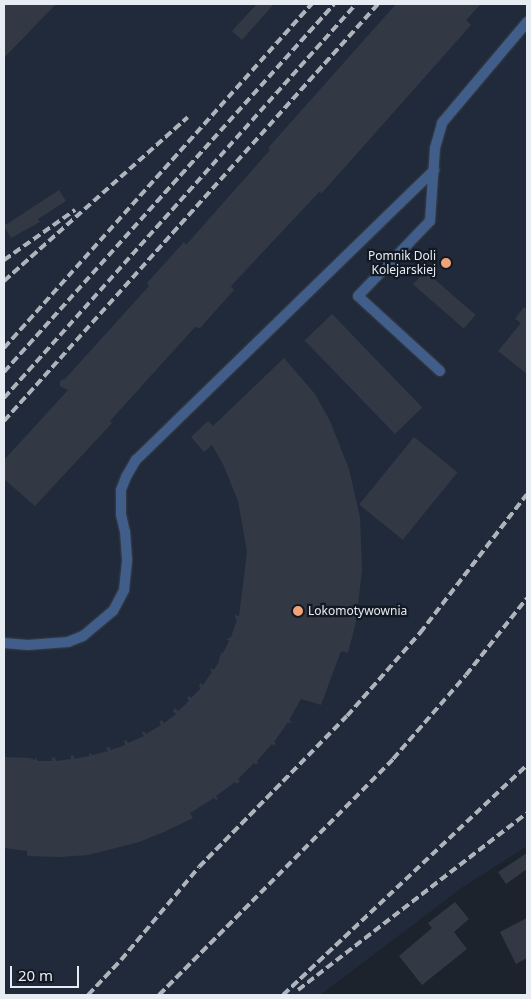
<!DOCTYPE html>
<style>
body{margin:0}
#map{position:relative;width:531px;height:999px;overflow:hidden;background:#1c232d;font-family:"Noto Sans",sans-serif}
div>[style]{position:absolute}
.built>*{inset:0;background:#212a3a}
.building>*{inset:0;background:#323944;transform-origin:0 0}
.roads{filter:drop-shadow(0 0 1px #383f49) drop-shadow(0 0 1px #383f49)}
.lane>*{height:10px;margin:-5px;padding:0 5px;transform-origin:5px;border-radius:5px;background:#415e8b}
.rail>*{height:4px;margin-top:-2px;transform-origin:0;background:repeating-linear-gradient(90deg,#afb4bc 0 8px,transparent 0 12px)}
.dots>*{width:14px;height:14px;translate:-50% -50%;box-sizing:border-box;border:2px solid #131923;border-radius:50%}
span{translate:-50% -50%;white-space:nowrap;text-align:center;line-height:1.15;-webkit-text-stroke:4.5px #131923;paint-order:stroke}
.poi-label{font-size:12px;color:#e7ebf2}
.right{translate:-100% -50%;text-align:right}
.left{translate:0 -50%;text-align:left}
.frame{position:absolute;inset:0;border:5px solid #e7ebf2;pointer-events:none}
.scale{position:absolute;left:10px;top:966px;width:69px;height:22px;box-sizing:border-box;border:2px solid #e7ebf2;border-top:0;padding-left:6px;font-size:15px;line-height:18px;white-space:nowrap;color:#e7ebf2;-webkit-text-stroke:4px #131923;paint-order:stroke}
</style>
<div id="map">
<div class="built">
<i style="clip-path:polygon(4px 4px,527px 4px,527px 846px,463px 887px,320px 995px,4px 995px)"></i>
</div>
<div class="building">
<i style="clip-path:polygon(4px 4px,56px 4px,4px 58px)"></i>
<i style="clip-path:polygon(257px 4px,274px 4px,242px 40px,232px 31px)"></i>
<i style="clip-path:polygon(396px 4px,481px 4px,466px 20px,471px 25px,321px 194px,320px 191px,231px 286px,234px 290px,200px 328px,195px 327px,110px 421px,112px 423px,35px 506px,4px 479px,4px 460px,68px 390px,60px 386px,60px 382px,62px 379px,64px 380px,149px 286px,147px 283px,184px 242px,186px 245px,270px 150px,268px 148px)"></i>
<i style="clip-path:polygon(59px 190px,66px 201px,38px 219px,40px 222px,11px 238px,4px 226px)"></i>
<i style="left:425px;top:271px;width:67px;height:18px;rotate:41deg"></i>
<i style="clip-path:polygon(524px 307px,527px 309px,527px 374px,498px 351px,521px 323px,515px 319px)"></i>
<i style="left:332px;top:314px;width:130px;height:38px;rotate:46deg"></i>
<i style="clip-path:polygon(284px 358px,315px 394px,330px 421px,349px 469px,360px 517px,362px 570px,356px 622px,348px 653px,341px 651px,321px 705px,301px 699px,289px 720px,291px 721px,290px 724px,288px 722px,274px 742px,276px 743px,274px 746px,272px 744px,257px 761px,258px 763px,256px 765px,254px 763px,238px 779px,240px 781px,237px 784px,235px 782px,216px 796px,218px 799px,216px 800px,214px 798px,190px 813px,193px 818px,164px 832px,139px 842px,88px 855px,61px 857px,27px 856px,27px 851px,4px 848px,4px 757px,30px 758px,35px 760px,35px 757px,38px 761px,52px 761px,52px 757px,55px 758px,56px 761px,64px 760px,71px 759px,71px 756px,74px 755px,74px 759px,83px 757px,89px 756px,89px 753px,93px 755px,100px 753px,108px 751px,106px 748px,109px 747px,111px 750px,125px 745px,124px 741px,126px 740px,128px 743px,144px 736px,142px 733px,144px 731px,146px 734px,161px 725px,159px 722px,162px 720px,164px 723px,176px 714px,173px 711px,175px 708px,178px 711px,189px 701px,187px 698px,189px 696px,191px 698px,201px 688px,199px 686px,200px 683px,203px 685px,212px 672px,210px 671px,211px 668px,214px 670px,218px 663px,221px 653px,223px 653px,229px 641px,226px 639px,231px 637px,237px 620px,235px 618px,235px 615px,239px 616px,247px 552px,238px 501px,223px 464px,212px 445px,204px 452px,191px 437px,208px 421px,213px 426px)"></i>
<i style="left:414px;top:437px;width:56px;height:87px;rotate:39deg"></i>
<i style="clip-path:polygon(527px 853px,527px 869px,506px 884px,498px 872px)"></i>
<i style="clip-path:polygon(455px 902px,469px 919px,454px 932px,467px 949px,422px 985px,399px 956px,432px 928px,428px 923px)"></i>
<i style="clip-path:polygon(527px 918px,527px 958px,516px 964px,500px 932px)"></i>
</div>
<div class="roads">
<div class="lane">
<i style="left:440px;top:371px;width:111px;rotate:-137.6deg"></i>
<i style="left:358px;top:296px;width:104px;rotate:-46.2deg"></i>
<i style="left:430px;top:221px;width:73px;rotate:-86.1deg"></i>
<i style="left:435px;top:148px;width:26px;rotate:-74deg"></i>
<i style="left:442px;top:123px;width:132px;rotate:-49.9deg"></i>
<i style="left:4px;top:643px;width:24px;rotate:5deg"></i>
<i style="left:28px;top:645px;width:40px;rotate:-4.3deg"></i>
<i style="left:68px;top:642px;width:16px;rotate:-22deg"></i>
<i style="left:83px;top:636px;width:39px;rotate:-40deg"></i>
<i style="left:113px;top:611px;width:24px;rotate:-62deg"></i>
<i style="left:124px;top:590px;width:31px;rotate:-84deg"></i>
<i style="left:127px;top:559px;width:27px;rotate:-94deg"></i>
<i style="left:125px;top:532px;width:17px;rotate:-103deg"></i>
<i style="left:121px;top:515px;width:25px;rotate:-90deg"></i>
<i style="left:121px;top:490px;width:14px;rotate:-69deg"></i>
<i style="left:126px;top:477px;width:20px;rotate:-60deg"></i>
<i style="left:136px;top:460px;width:416px;rotate:-44.2deg"></i>
</div>
</div>
<div class="rail">
<i style="left:4px;top:260px;width:87px;rotate:-35.2deg"></i>
<i style="left:4px;top:281px;width:246px;rotate:-41.7deg"></i>
<i style="left:4px;top:348px;width:462px;rotate:-48.2deg"></i>
<i style="left:4px;top:372px;width:494px;rotate:-48.1deg"></i>
<i style="left:4px;top:398px;width:528px;rotate:-48.22deg"></i>
<i style="left:4px;top:421px;width:560px;rotate:-48.11deg"></i>
<i style="left:298px;top:990px;width:289px;rotate:-37.7deg"></i>
<i style="left:88px;top:995px;width:48px;rotate:-46.7deg"></i>
<i style="left:121px;top:960px;width:121px;rotate:-50deg"></i>
<i style="left:199px;top:867px;width:211px;rotate:-45.6deg"></i>
<i style="left:347px;top:716px;width:111px;rotate:-48.7deg"></i>
<i style="left:420px;top:633px;width:175px;rotate:-52.4deg"></i>
<i style="left:159px;top:995px;width:332px;rotate:-45.2deg"></i>
<i style="left:393px;top:759px;width:111px;rotate:-49deg"></i>
<i style="left:466px;top:675px;width:98px;rotate:-51.6deg"></i>
<i style="left:283px;top:995px;width:335px;rotate:-43.3deg"></i>
</div>
<div class="dots">
<i style="left:446px;top:263px;background:#f0a378"></i>
<i style="left:298px;top:611px;background:#f0a378"></i>
</div>
<div class="poi-label">
<span class="right" style="left:436px;top:263px">Pomnik Doli<br>Kolejarskiej</span>
<span class="left" style="left:308px;top:611px">Lokomotywownia</span>
</div>
<div class="frame"></div>
<div class="scale">20 m</div>
</div>
